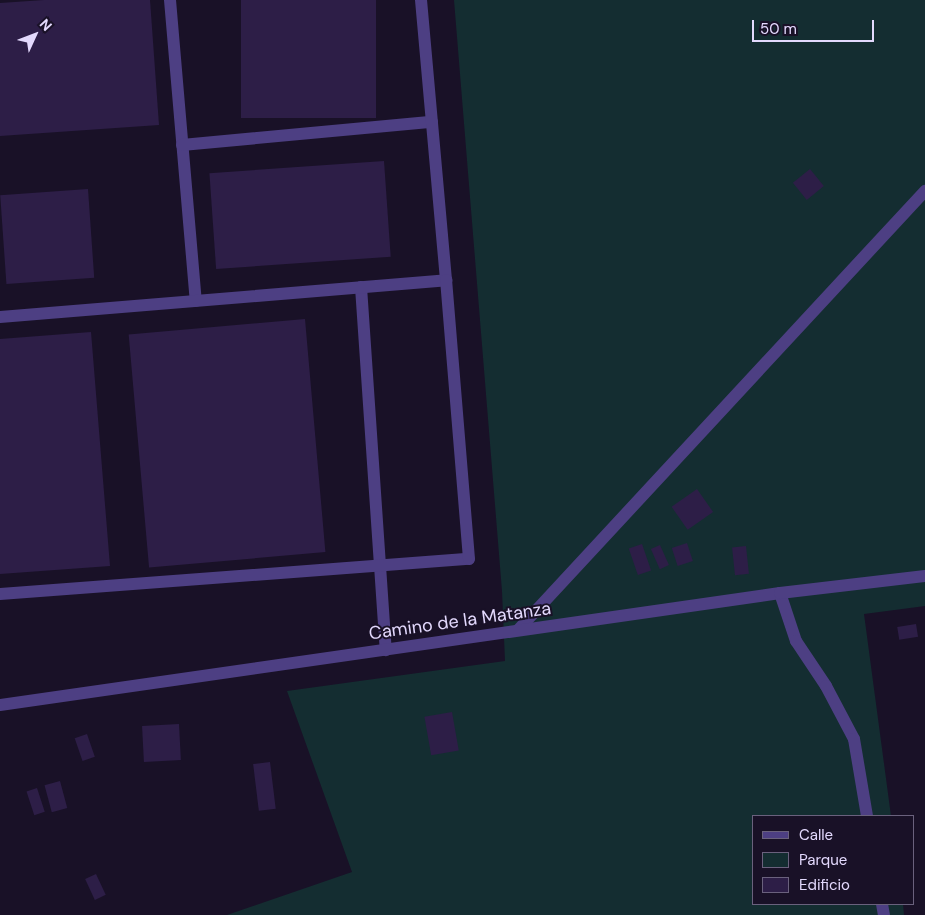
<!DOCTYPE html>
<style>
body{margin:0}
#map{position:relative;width:925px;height:915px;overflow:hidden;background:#191127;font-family:"DM Sans",sans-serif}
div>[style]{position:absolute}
.green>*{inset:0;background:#142d31}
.building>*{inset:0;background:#2d1e47;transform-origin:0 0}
.minor>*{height:12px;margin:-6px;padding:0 6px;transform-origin:6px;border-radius:6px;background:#4d3f83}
span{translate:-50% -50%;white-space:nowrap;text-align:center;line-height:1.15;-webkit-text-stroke:4px #191127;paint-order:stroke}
.street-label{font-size:18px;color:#e3d9fd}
.legend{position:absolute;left:752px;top:815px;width:162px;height:90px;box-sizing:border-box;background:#191127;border:1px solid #6a617d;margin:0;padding:6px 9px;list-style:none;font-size:15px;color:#e3d9fd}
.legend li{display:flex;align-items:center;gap:10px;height:25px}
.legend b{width:25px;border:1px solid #6a617d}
.north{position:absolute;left:10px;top:10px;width:50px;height:50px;-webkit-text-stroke:4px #191127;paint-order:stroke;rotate:47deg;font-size:14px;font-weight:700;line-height:20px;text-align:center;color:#e3d9fd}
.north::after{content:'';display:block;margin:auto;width:18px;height:22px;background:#e3d9fd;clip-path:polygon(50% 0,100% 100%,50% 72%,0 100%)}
.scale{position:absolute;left:752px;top:20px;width:122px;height:22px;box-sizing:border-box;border:2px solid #e3d9fd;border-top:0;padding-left:6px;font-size:15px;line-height:18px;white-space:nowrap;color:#e3d9fd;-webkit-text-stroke:4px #191127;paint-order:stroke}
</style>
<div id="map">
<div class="green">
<i style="clip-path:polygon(454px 0,925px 0,925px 606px,864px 614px,891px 816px,754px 816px,754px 904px,903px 904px,904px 915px,227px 915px,352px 872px,287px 691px,505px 661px,502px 591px)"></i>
</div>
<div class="building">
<i style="clip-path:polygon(44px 0,150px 0,159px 125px,0 136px,0 3px)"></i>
<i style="left:241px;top:0;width:135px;height:118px"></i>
<i style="left:384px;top:161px;width:96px;height:175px;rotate:86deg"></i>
<i style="left:810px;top:169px;width:22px;height:22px;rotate:51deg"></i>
<i style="left:88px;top:189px;width:89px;height:88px;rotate:86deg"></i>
<i style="left:305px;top:319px;width:234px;height:177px;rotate:85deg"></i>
<i style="clip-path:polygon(91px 332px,110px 566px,0 574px,0 339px)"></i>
<i style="left:697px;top:489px;width:28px;height:31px;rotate:55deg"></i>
<i style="left:687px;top:543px;width:19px;height:16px;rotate:72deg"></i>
<i style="left:642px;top:544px;width:28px;height:14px;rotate:71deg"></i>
<i style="left:660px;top:545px;width:22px;height:10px;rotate:66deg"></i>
<i style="left:746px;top:546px;width:28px;height:14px;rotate:84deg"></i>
<i style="left:916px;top:624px;width:13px;height:19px;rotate:81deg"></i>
<i style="left:452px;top:712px;width:39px;height:28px;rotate:80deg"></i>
<i style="left:179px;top:724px;width:36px;height:37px;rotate:87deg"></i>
<i style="left:87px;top:734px;width:24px;height:13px;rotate:71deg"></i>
<i style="left:270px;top:762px;width:47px;height:17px;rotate:83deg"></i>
<i style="left:60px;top:781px;width:28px;height:16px;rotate:75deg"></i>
<i style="left:37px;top:788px;width:25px;height:11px;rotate:72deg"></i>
<i style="left:96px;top:874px;width:23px;height:12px;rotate:65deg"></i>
</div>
<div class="minor">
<i style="left:170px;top:0;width:302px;rotate:85.1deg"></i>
<i style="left:182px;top:145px;width:251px;rotate:-5.3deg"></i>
<i style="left:361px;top:287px;width:364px;rotate:86.1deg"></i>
<i style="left:0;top:317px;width:448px;rotate:-4.7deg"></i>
<i style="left:446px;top:280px;width:281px;rotate:-95.1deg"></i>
<i style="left:780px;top:593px;width:51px;rotate:71.6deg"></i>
<i style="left:796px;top:641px;width:54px;rotate:56.3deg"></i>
<i style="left:826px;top:686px;width:60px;rotate:62.2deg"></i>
<i style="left:854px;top:739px;width:78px;rotate:80.4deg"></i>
<i style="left:0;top:594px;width:470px;rotate:-4.3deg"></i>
<i style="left:469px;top:559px;width:280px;rotate:-94.7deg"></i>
<i style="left:518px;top:630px;width:599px;rotate:-47.17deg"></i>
<i style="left:0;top:705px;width:788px;rotate:-8.17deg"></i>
<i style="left:780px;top:593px;width:146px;rotate:-6.7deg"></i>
<i style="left:882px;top:904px;width:11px;rotate:80deg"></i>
</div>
<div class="street-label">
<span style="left:460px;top:621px;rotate:-8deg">Camino de la Matanza</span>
</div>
<ul class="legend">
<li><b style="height:6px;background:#4d3f83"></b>Calle</li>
<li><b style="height:14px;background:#142d31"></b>Parque</li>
<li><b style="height:14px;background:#2d1e47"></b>Edificio</li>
</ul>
<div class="north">N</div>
<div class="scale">50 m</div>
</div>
